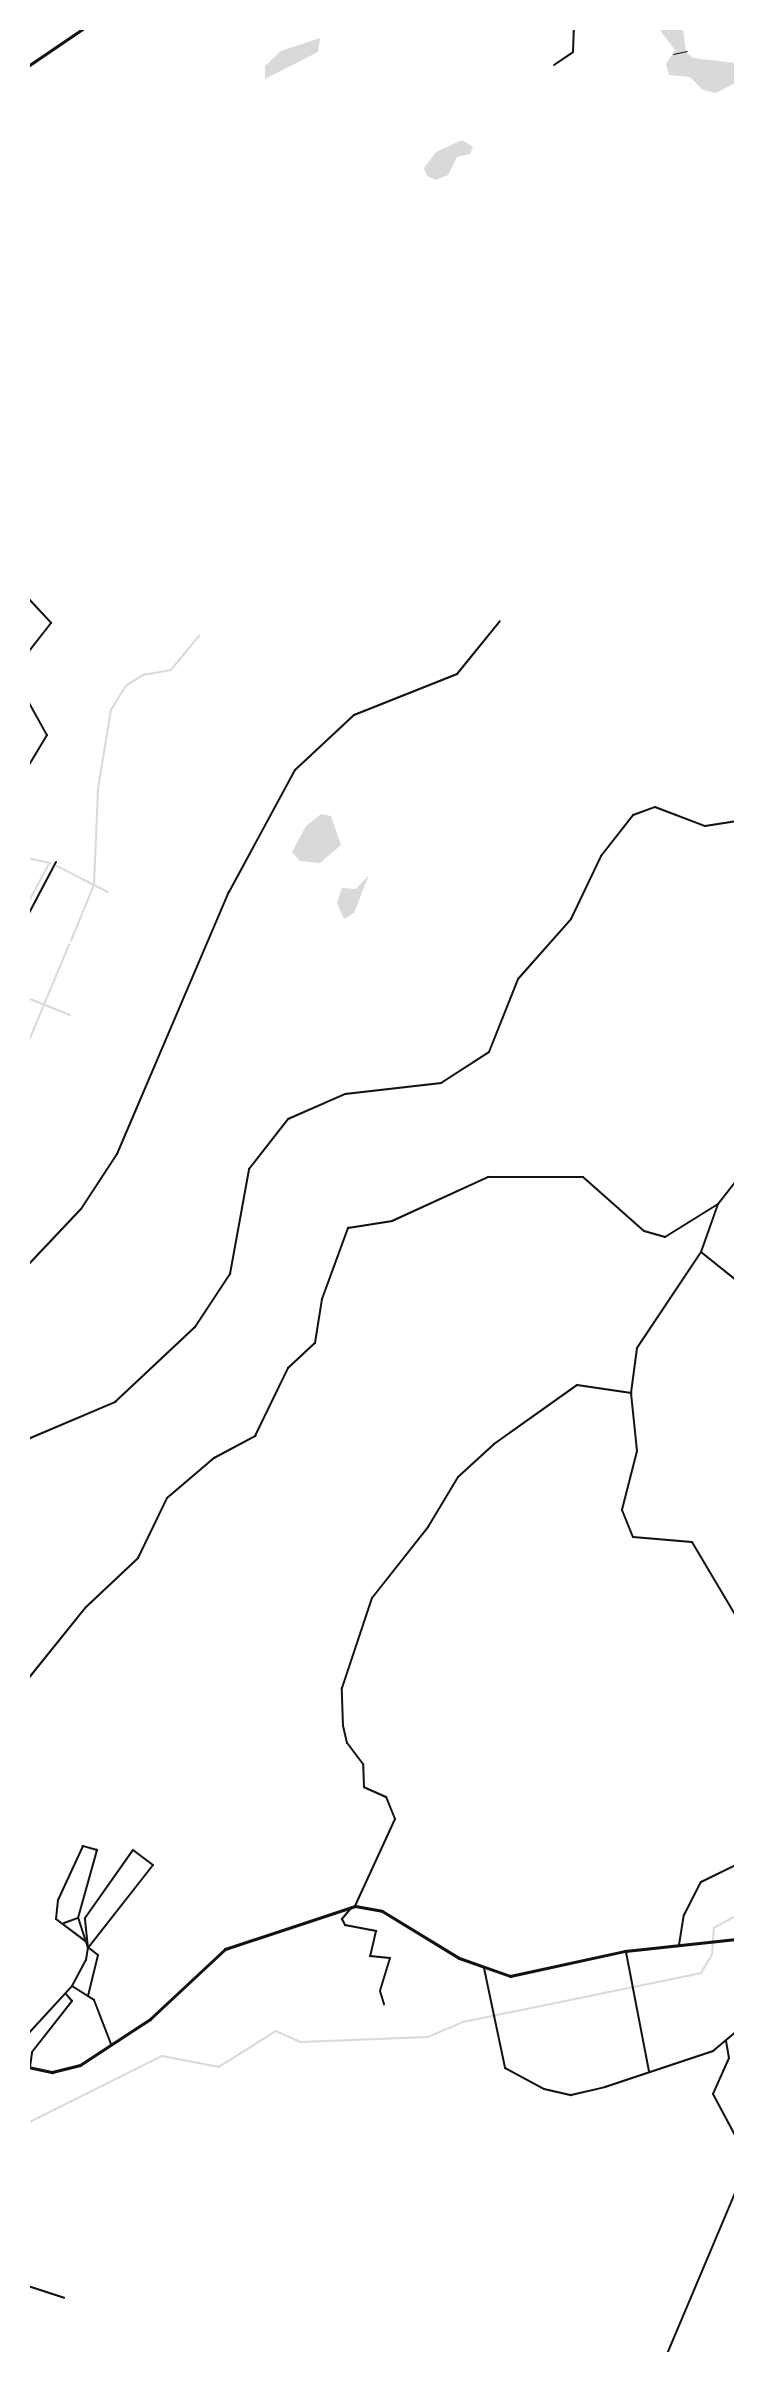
<!DOCTYPE html>
<style>
body{margin:0}
#map{position:relative;width:764px;height:2382px;overflow:hidden;background:#fff;font-family:"Archivo Narrow",sans-serif}
div>[style]{position:absolute}
.water>*{inset:0;background:#d9d9d9}
.stream>*{height:1.5px;margin:-0.75px;padding:0 0.75px;transform-origin:0.75px;border-radius:0.75px;background:#d9d9d9}
.path>*{height:1px;margin:-0.5px;padding:0 0.5px;transform-origin:0.5px;border-radius:0.5px;background:#111}
.minor>*{height:2px;margin:-1px;padding:0 1px;transform-origin:1px;border-radius:1px;background:#111}
.tertiary>*{height:2px;margin:-1px;padding:0 1px;transform-origin:1px;border-radius:1px;background:#111}
.secondary>*{height:3px;margin:-1.5px;padding:0 1.5px;transform-origin:1.5px;border-radius:1.5px;background:#111}
span{translate:-50% -50%;white-space:nowrap;text-align:center;line-height:1.15;-webkit-text-stroke:6px #fff;paint-order:stroke}
.frame{position:absolute;inset:0;border:30px solid #fff;pointer-events:none}
</style>
<div id="map">
<div class="water">
<i style="clip-path:polygon(659px 29px,683px 29px,686px 52px,693px 58px,735px 63px,735px 83px,716px 93px,703px 90px,690px 77px,669px 75px,666px 64px,675px 50px)"></i>
<i style="clip-path:polygon(320px 38px,318px 52px,265px 79px,265px 66px,281px 51px)"></i>
<i style="clip-path:polygon(462px 140px,473px 147px,470px 154px,457px 157px,448px 175px,436px 180px,427px 176px,424px 168px,436px 152px)"></i>
<i style="clip-path:polygon(321px 814px,331px 816px,341px 845px,320px 863px,300px 861px,292px 852px,306px 826px)"></i>
<i style="clip-path:polygon(369px 875px,354px 913px,344px 919px,337px 903px,342px 888px,356px 889px)"></i>
</div>
<div class="stream">
<i style="left:28px;top:858px;width:23px;rotate:13deg"></i>
<i style="left:50px;top:863px;width:47px;rotate:118.2deg"></i>
<i style="left:57px;top:866px;width:57px;rotate:27deg"></i>
<i style="left:71px;top:941px;width:61px;rotate:-67.7deg"></i>
<i style="left:94px;top:885px;width:96px;rotate:-87.6deg"></i>
<i style="left:98px;top:789px;width:80px;rotate:-80.7deg"></i>
<i style="left:111px;top:710px;width:28px;rotate:-58deg"></i>
<i style="left:126px;top:686px;width:20px;rotate:-33deg"></i>
<i style="left:143px;top:675px;width:28px;rotate:-10deg"></i>
<i style="left:171px;top:670px;width:44px;rotate:-50.5deg"></i>
<i style="left:28px;top:998px;width:45px;rotate:22deg"></i>
<i style="left:28px;top:1043px;width:106px;rotate:-67.3deg"></i>
<i style="left:28px;top:2123px;width:150px;rotate:-26.6deg"></i>
<i style="left:162px;top:2056px;width:58px;rotate:10.9deg"></i>
<i style="left:219px;top:2067px;width:67px;rotate:-32.3deg"></i>
<i style="left:276px;top:2031px;width:27px;rotate:24deg"></i>
<i style="left:301px;top:2042px;width:127px;rotate:-2.3deg"></i>
<i style="left:428px;top:2037px;width:38px;rotate:-23deg"></i>
<i style="left:463px;top:2022px;width:243px;rotate:-11.6deg"></i>
<i style="left:701px;top:1973px;width:21px;rotate:-59deg"></i>
<i style="left:712px;top:1955px;width:27px;rotate:-86deg"></i>
<i style="left:714px;top:1928px;width:25px;rotate:-29deg"></i>
</div>
<div class="path">
<i style="left:673px;top:54px;width:14px;rotate:-12deg"></i>
</div>
<div class="minor">
<i style="left:28px;top:598px;width:34px;rotate:47deg"></i>
<i style="left:51px;top:623px;width:37px;rotate:128deg"></i>
<i style="left:28px;top:701px;width:39px;rotate:61deg"></i>
<i style="left:47px;top:735px;width:37px;rotate:121deg"></i>
<i style="left:28px;top:915px;width:60px;rotate:-62.2deg"></i>
<i style="left:736px;top:1181px;width:29px;rotate:128deg"></i>
<i style="left:718px;top:1204px;width:51px;rotate:109.5deg"></i>
<i style="left:701px;top:1252px;width:115px;rotate:123.7deg"></i>
<i style="left:637px;top:1348px;width:45px;rotate:97.6deg"></i>
<i style="left:631px;top:1393px;width:58px;rotate:84.1deg"></i>
<i style="left:637px;top:1451px;width:61px;rotate:104.3deg"></i>
<i style="left:622px;top:1510px;width:29px;rotate:68deg"></i>
<i style="left:633px;top:1537px;width:59px;rotate:4.8deg"></i>
<i style="left:692px;top:1542px;width:86px;rotate:59.3deg"></i>
<i style="left:701px;top:1252px;width:45px;rotate:38.7deg"></i>
<i style="left:28px;top:1265px;width:77px;rotate:-46.6deg"></i>
<i style="left:81px;top:1209px;width:66px;rotate:-56.8deg"></i>
<i style="left:117px;top:1154px;width:285px;rotate:-66.9deg"></i>
<i style="left:229px;top:892px;width:139px;rotate:-61.6deg"></i>
<i style="left:295px;top:770px;width:81px;rotate:-43deg"></i>
<i style="left:354px;top:715px;width:111px;rotate:-21.7deg"></i>
<i style="left:457px;top:674px;width:68px;rotate:-50.9deg"></i>
<i style="left:28px;top:1439px;width:95px;rotate:-23deg"></i>
<i style="left:115px;top:1402px;width:110px;rotate:-43.2deg"></i>
<i style="left:195px;top:1327px;width:64px;rotate:-56.6deg"></i>
<i style="left:230px;top:1274px;width:107px;rotate:-79.7deg"></i>
<i style="left:249px;top:1169px;width:63px;rotate:-52deg"></i>
<i style="left:288px;top:1119px;width:62px;rotate:-23.7deg"></i>
<i style="left:345px;top:1094px;width:97px;rotate:-6.5deg"></i>
<i style="left:441px;top:1083px;width:57px;rotate:-32.9deg"></i>
<i style="left:489px;top:1052px;width:79px;rotate:-68.3deg"></i>
<i style="left:518px;top:979px;width:80px;rotate:-48.5deg"></i>
<i style="left:571px;top:919px;width:70px;rotate:-64.5deg"></i>
<i style="left:601px;top:856px;width:52px;rotate:-52deg"></i>
<i style="left:633px;top:815px;width:23px;rotate:-20deg"></i>
<i style="left:655px;top:807px;width:53px;rotate:20.8deg"></i>
<i style="left:705px;top:826px;width:31px;rotate:-9deg"></i>
<i style="left:28px;top:1679px;width:91px;rotate:-51.2deg"></i>
<i style="left:85px;top:1608px;width:73px;rotate:-43.3deg"></i>
<i style="left:138px;top:1558px;width:67px;rotate:-64.2deg"></i>
<i style="left:167px;top:1498px;width:62px;rotate:-40.4deg"></i>
<i style="left:214px;top:1458px;width:47px;rotate:-28.2deg"></i>
<i style="left:255px;top:1436px;width:76px;rotate:-64.1deg"></i>
<i style="left:288px;top:1368px;width:37px;rotate:-43deg"></i>
<i style="left:315px;top:1343px;width:45px;rotate:-81deg"></i>
<i style="left:322px;top:1299px;width:76px;rotate:-69.9deg"></i>
<i style="left:348px;top:1228px;width:45px;rotate:-9deg"></i>
<i style="left:392px;top:1221px;width:106px;rotate:-24.6deg"></i>
<i style="left:488px;top:1177px;width:95px"></i>
<i style="left:583px;top:1177px;width:81px;rotate:41.5deg"></i>
<i style="left:644px;top:1231px;width:22px;rotate:16deg"></i>
<i style="left:665px;top:1237px;width:62px;rotate:-31.9deg"></i>
<i style="left:133px;top:1850px;width:25px;rotate:37deg"></i>
<i style="left:153px;top:1865px;width:105px;rotate:128.1deg"></i>
<i style="left:88px;top:1948px;width:30px;rotate:-96deg"></i>
<i style="left:85px;top:1918px;width:83px;rotate:-54.8deg"></i>
<i style="left:355px;top:1906px;width:96px;rotate:-65.3deg"></i>
<i style="left:395px;top:1819px;width:24px;rotate:-112deg"></i>
<i style="left:386px;top:1797px;width:24px;rotate:-156deg"></i>
<i style="left:364px;top:1787px;width:23px;rotate:-92deg"></i>
<i style="left:363px;top:1764px;width:26px;rotate:-127deg"></i>
<i style="left:347px;top:1743px;width:17px;rotate:-103deg"></i>
<i style="left:343px;top:1726px;width:38px;rotate:-92deg"></i>
<i style="left:342px;top:1688px;width:95px;rotate:-71.6deg"></i>
<i style="left:372px;top:1598px;width:90px;rotate:-51.7deg"></i>
<i style="left:428px;top:1527px;width:58px;rotate:-59deg"></i>
<i style="left:458px;top:1477px;width:49px;rotate:-42.5deg"></i>
<i style="left:494px;top:1444px;width:102px;rotate:-35.4deg"></i>
<i style="left:577px;top:1385px;width:55px;rotate:8.4deg"></i>
<i style="left:352px;top:1907px;width:16px;rotate:130deg"></i>
<i style="left:342px;top:1919px;width:7px;rotate:63deg"></i>
<i style="left:345px;top:1925px;width:32px;rotate:11deg"></i>
<i style="left:376px;top:1931px;width:26px;rotate:103deg"></i>
<i style="left:370px;top:1956px;width:20px;rotate:6deg"></i>
<i style="left:390px;top:1958px;width:34px;rotate:107deg"></i>
<i style="left:380px;top:1991px;width:14px;rotate:73deg"></i>
<i style="left:64px;top:1923px;width:15px;rotate:-20deg"></i>
<i style="left:679px;top:1945px;width:30px;rotate:-81deg"></i>
<i style="left:684px;top:1915px;width:37px;rotate:-63deg"></i>
<i style="left:701px;top:1882px;width:39px;rotate:-26deg"></i>
<i style="left:626px;top:1952px;width:122px;rotate:79.1deg"></i>
<i style="left:484px;top:1968px;width:102px;rotate:78.1deg"></i>
<i style="left:505px;top:2068px;width:44px;rotate:28.3deg"></i>
<i style="left:544px;top:2089px;width:28px;rotate:13deg"></i>
<i style="left:571px;top:2095px;width:35px;rotate:-13deg"></i>
<i style="left:605px;top:2087px;width:114px;rotate:-18.4deg"></i>
<i style="left:713px;top:2051px;width:30px;rotate:-40deg"></i>
<i style="left:72px;top:1986px;width:26px;rotate:32deg"></i>
<i style="left:94px;top:2000px;width:47px;rotate:68.9deg"></i>
<i style="left:88px;top:1996px;width:42px;rotate:-76.3deg"></i>
<i style="left:98px;top:1955px;width:11px;rotate:-142deg"></i>
<i style="left:28px;top:2034px;width:65px;rotate:-47.5deg"></i>
<i style="left:72px;top:1986px;width:30px;rotate:-62deg"></i>
<i style="left:86px;top:1960px;width:12px;rotate:-81deg"></i>
<i style="left:88px;top:1948px;width:32px;rotate:-108deg"></i>
<i style="left:78px;top:1918px;width:71px;rotate:-74.4deg"></i>
<i style="left:97px;top:1850px;width:15px;rotate:-164deg"></i>
<i style="left:83px;top:1846px;width:60px;rotate:114.8deg"></i>
<i style="left:58px;top:1900px;width:19px;rotate:96deg"></i>
<i style="left:56px;top:1919px;width:36px;rotate:37deg"></i>
<i style="left:726px;top:2041px;width:17px;rotate:80deg"></i>
<i style="left:729px;top:2058px;width:39px;rotate:114deg"></i>
<i style="left:713px;top:2094px;width:49px;rotate:61.9deg"></i>
<i style="left:30px;top:2067px;width:15px;rotate:-82deg"></i>
<i style="left:32px;top:2052px;width:65px;rotate:-51.9deg"></i>
<i style="left:72px;top:2001px;width:9px;rotate:-131deg"></i>
<i style="left:667px;top:2354px;width:177px;rotate:-67.1deg"></i>
</div>
<div class="tertiary">
<i style="left:554px;top:65px;width:23px;rotate:-34deg"></i>
<i style="left:573px;top:52px;width:24px;rotate:-88deg"></i>
<i style="left:28px;top:2286px;width:38px;rotate:18deg"></i>
</div>
<div class="secondary">
<i style="left:28px;top:66px;width:68px;rotate:-34.2deg"></i>
<i style="left:28px;top:2067px;width:25px;rotate:12deg"></i>
<i style="left:52px;top:2072px;width:29px;rotate:-14deg"></i>
<i style="left:80px;top:2065px;width:84px;rotate:-33.3deg"></i>
<i style="left:150px;top:2019px;width:103px;rotate:-43deg"></i>
<i style="left:225px;top:1949px;width:137px;rotate:-18.3deg"></i>
<i style="left:355px;top:1906px;width:27px;rotate:10deg"></i>
<i style="left:382px;top:1911px;width:90px;rotate:31.4deg"></i>
<i style="left:459px;top:1958px;width:54px;rotate:19.4deg"></i>
<i style="left:510px;top:1976px;width:118px;rotate:-12.3deg"></i>
<i style="left:625px;top:1951px;width:112px;rotate:-6.2deg"></i>
</div>
<div class="frame"></div>
</div>
